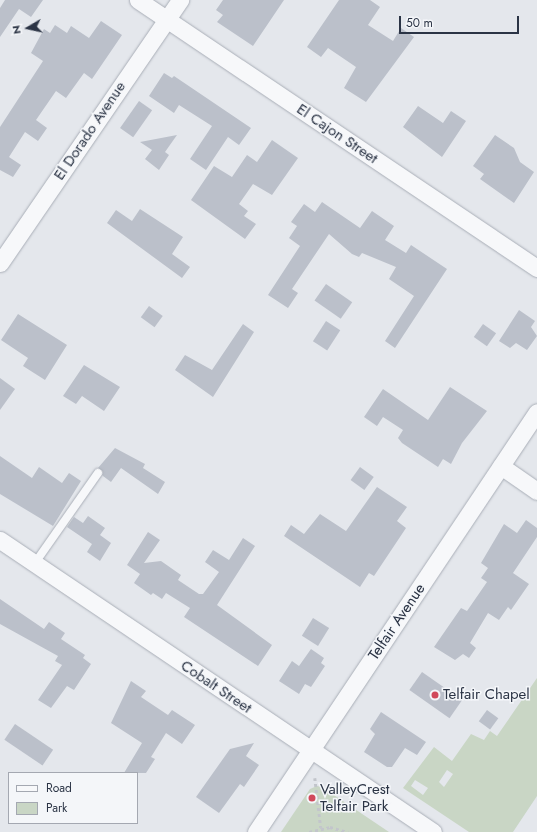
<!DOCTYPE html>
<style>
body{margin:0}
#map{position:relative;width:537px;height:832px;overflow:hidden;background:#e4e7ec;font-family:Jost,sans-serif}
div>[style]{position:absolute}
.green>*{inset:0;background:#c9d6c5}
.building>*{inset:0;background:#bbc0ca;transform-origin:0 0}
.path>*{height:2.5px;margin-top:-1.25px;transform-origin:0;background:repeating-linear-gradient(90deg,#c2c5cb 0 3px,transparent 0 6px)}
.roads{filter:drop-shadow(0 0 1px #a9aeb7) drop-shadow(0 0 1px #a9aeb7)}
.service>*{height:8px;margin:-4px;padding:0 4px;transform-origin:4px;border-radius:4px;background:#f7f8fa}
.minor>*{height:17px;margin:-8.5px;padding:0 8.5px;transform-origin:8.5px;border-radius:8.5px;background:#f7f8fa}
.dots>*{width:11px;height:11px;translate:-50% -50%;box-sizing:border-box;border:2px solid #f4f6f9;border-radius:50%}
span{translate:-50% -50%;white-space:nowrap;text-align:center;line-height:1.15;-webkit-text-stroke:3px #f4f6f9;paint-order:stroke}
.street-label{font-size:15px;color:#2b3445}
.poi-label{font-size:15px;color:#2b3445}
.left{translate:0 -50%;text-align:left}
.legend{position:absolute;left:8px;top:772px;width:130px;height:52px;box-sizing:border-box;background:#f4f6f9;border:1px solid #a4a8b1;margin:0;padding:5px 7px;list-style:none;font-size:12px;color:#2b3445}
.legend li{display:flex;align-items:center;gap:8px;height:20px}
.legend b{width:20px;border:1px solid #a4a8b1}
.north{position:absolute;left:8px;top:8px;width:40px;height:40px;-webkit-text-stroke:3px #f4f6f9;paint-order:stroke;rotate:261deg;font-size:11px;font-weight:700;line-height:16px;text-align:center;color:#2b3445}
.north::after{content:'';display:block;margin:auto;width:14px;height:18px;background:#2b3445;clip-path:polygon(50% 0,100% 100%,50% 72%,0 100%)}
.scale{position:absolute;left:399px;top:16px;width:120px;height:18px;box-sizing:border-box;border:2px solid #2b3445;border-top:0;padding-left:5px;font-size:12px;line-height:14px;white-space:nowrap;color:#2b3445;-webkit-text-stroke:3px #f4f6f9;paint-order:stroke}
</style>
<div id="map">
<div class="green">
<i style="clip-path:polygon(evenodd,537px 678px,537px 796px,513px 832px,469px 832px,403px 788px,434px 747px,452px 761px,471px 734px,484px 740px,490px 731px,497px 736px,537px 678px,447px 770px,453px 774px,444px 787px,439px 782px,447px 770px,537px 678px,415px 780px,428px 788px,423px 795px,411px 786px,415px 780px)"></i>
<i style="clip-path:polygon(317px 786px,322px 787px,389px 832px,281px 832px,310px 789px)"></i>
</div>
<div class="building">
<i style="clip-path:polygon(5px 0,43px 0,31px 17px,19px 9px,0 37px,0 8px)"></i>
<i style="clip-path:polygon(223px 0,284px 0,253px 46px,217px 22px,223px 15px,216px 10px)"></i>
<i style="clip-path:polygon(339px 0,370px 0,380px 7px,368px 25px,393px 41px,401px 28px,414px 37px,366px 102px,344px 88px,356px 67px,328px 48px,321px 57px,307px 47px)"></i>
<i style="clip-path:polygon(101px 21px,122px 35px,92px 79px,84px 73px,66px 98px,56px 91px,36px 120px,47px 128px,38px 141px,25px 132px,9px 157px,21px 165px,13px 177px,0 170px,0 127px,43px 61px,31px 53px,44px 29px,50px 33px,55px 25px,67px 33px,71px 26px,89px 38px)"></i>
<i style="clip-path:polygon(164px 73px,172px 78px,174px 76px,251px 128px,239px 145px,228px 137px,206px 170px,190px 159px,212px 126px,179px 105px,174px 113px,149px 96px)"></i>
<i style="left:139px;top:101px;width:16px;height:33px;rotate:35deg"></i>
<i style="clip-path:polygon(418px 106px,443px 123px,451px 111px,466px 121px,442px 157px,403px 127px)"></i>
<i style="clip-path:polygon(177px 135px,165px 152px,169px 155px,159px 170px,145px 159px,152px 150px,140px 142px)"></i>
<i style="clip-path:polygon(495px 135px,514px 148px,520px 162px,534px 172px,514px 203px,480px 179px,484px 174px,473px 166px)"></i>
<i style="clip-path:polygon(272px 140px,298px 158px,272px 195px,253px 184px,239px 204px,248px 211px,244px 216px,256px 224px,245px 239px,191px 200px,214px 166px,232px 177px,247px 155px,257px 162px)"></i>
<i style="clip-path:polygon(322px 202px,360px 228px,372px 211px,394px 226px,385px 240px,406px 253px,411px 245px,447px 269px,395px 348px,385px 341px,414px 296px,389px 279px,396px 267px,362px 253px,359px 257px,352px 254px,329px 234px,292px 289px,298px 293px,288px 308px,268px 295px,300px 246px,289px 238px,297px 226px,291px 222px,304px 204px,315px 212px)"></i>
<i style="clip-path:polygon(140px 209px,183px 237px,172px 254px,190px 267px,182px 278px,107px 223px,116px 210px,132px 221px)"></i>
<i style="left:326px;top:284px;width:32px;height:20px;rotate:35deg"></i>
<i style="left:149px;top:306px;width:17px;height:14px;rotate:36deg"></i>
<i style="clip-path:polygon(519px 310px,535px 321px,531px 327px,537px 336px,527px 350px,516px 343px,510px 348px,499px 341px)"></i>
<i style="clip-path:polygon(18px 314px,67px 345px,45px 380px,23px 366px,28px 358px,1px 340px)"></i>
<i style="left:326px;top:321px;width:17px;height:24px;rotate:33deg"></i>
<i style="clip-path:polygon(243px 324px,254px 332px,213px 397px,175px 370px,185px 355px,212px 370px)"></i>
<i style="left:483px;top:324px;width:16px;height:16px;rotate:35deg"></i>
<i style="clip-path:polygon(84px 365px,120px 387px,104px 411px,82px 396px,76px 404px,63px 396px)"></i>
<i style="clip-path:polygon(0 378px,15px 389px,0 410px)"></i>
<i style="clip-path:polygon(450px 387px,487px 411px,462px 443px,451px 464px,443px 459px,438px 467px,402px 443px,398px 438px,403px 430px,383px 417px,377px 426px,364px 417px,383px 389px,428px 420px)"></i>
<i style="clip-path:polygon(115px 448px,145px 464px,143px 468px,165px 482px,158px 494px,121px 468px,111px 482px,103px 476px,98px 468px)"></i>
<i style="clip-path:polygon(0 456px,32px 478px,39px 467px,62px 483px,69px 473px,81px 481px,53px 526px,0 494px)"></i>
<i style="left:360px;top:467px;width:17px;height:16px;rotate:36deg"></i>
<i style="clip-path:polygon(377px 487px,407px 507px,397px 521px,406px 528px,374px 576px,369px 573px,360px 587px,284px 536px,291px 525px,304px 534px,320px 514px,346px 531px)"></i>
<i style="clip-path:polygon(88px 516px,105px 528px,100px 535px,111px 543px,100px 561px,87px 552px,92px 544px,67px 527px,74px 517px,83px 523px)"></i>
<i style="clip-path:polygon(526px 520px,537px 528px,537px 537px,513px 573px,529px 584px,511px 610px,508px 607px,499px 620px,488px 613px,470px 643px,476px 648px,469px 658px,463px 654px,455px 660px,434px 647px,461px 608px,467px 611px,487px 582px,481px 578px,488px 568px,481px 563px,504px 524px,517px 533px)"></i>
<i style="clip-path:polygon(148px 532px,160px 540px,144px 563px,161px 561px,181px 575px,178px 580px,199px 594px,203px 594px,219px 572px,205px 562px,213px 550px,229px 560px,243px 538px,255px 546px,217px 605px,272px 645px,258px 666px,184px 617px,190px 608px,166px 593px,162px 599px,153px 593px,151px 595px,134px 583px,140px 574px,127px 565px)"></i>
<i style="clip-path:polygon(0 599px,44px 629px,49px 622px,65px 633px,61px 639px,85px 655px,83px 658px,91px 664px,74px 690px,67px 686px,51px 708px,38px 700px,62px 665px,55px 661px,58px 656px,0 624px)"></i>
<i style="left:313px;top:618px;width:19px;height:21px;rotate:32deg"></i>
<i style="clip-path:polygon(311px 649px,324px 658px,321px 663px,325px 666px,311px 687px,305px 684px,299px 694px,279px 681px,292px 661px,299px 666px)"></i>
<i style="left:422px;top:672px;width:49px;height:22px;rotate:35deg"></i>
<i style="clip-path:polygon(131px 681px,146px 691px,141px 697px,168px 715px,172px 710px,195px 725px,182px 744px,166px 733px,151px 757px,155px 759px,146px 773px,124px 773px,142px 743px,111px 723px)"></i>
<i style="left:487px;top:710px;width:14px;height:14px;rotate:36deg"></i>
<i style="clip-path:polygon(381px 712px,426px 742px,417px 755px,405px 748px,392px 767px,387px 767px,364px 752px,375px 734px,370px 729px)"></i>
<i style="left:15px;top:724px;width:46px;height:19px;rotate:34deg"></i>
<i style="clip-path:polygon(254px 743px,246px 756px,259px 765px,244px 787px,240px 784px,219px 813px,196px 797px,230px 749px)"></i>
</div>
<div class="path">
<i style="left:315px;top:778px;width:50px;rotate:83.2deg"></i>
<i style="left:309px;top:832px;width:22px;rotate:-13deg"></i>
<i style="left:330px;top:827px;width:19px;rotate:16deg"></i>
</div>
<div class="roads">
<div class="service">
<i style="left:35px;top:563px;width:110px;rotate:-55deg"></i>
</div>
<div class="minor">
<i style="left:138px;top:0;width:481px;rotate:33.9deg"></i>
<i style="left:0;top:263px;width:319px;rotate:-55.6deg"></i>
<i style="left:501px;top:466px;width:44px;rotate:34.8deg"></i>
<i style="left:0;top:540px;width:522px;rotate:33.99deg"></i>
<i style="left:256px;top:832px;width:505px;rotate:-56.22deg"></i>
</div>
</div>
<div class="dots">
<i style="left:435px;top:695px;background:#d1495b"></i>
<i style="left:312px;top:798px;background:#d1495b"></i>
</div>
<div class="street-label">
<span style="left:90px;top:131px;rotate:-56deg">El Dorado Avenue</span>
<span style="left:337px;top:134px;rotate:34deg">El Cajon Street</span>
<span style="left:397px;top:622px;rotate:-56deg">Telfair Avenue</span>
<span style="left:216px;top:687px;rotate:34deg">Cobalt Street</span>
</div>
<div class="poi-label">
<span class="left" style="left:443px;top:695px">Telfair Chapel</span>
<span class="left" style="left:320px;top:798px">ValleyCrest<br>Telfair Park</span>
</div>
<ul class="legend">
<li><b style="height:5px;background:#f7f8fa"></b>Road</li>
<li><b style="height:11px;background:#c9d6c5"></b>Park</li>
</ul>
<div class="north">N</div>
<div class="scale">50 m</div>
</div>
